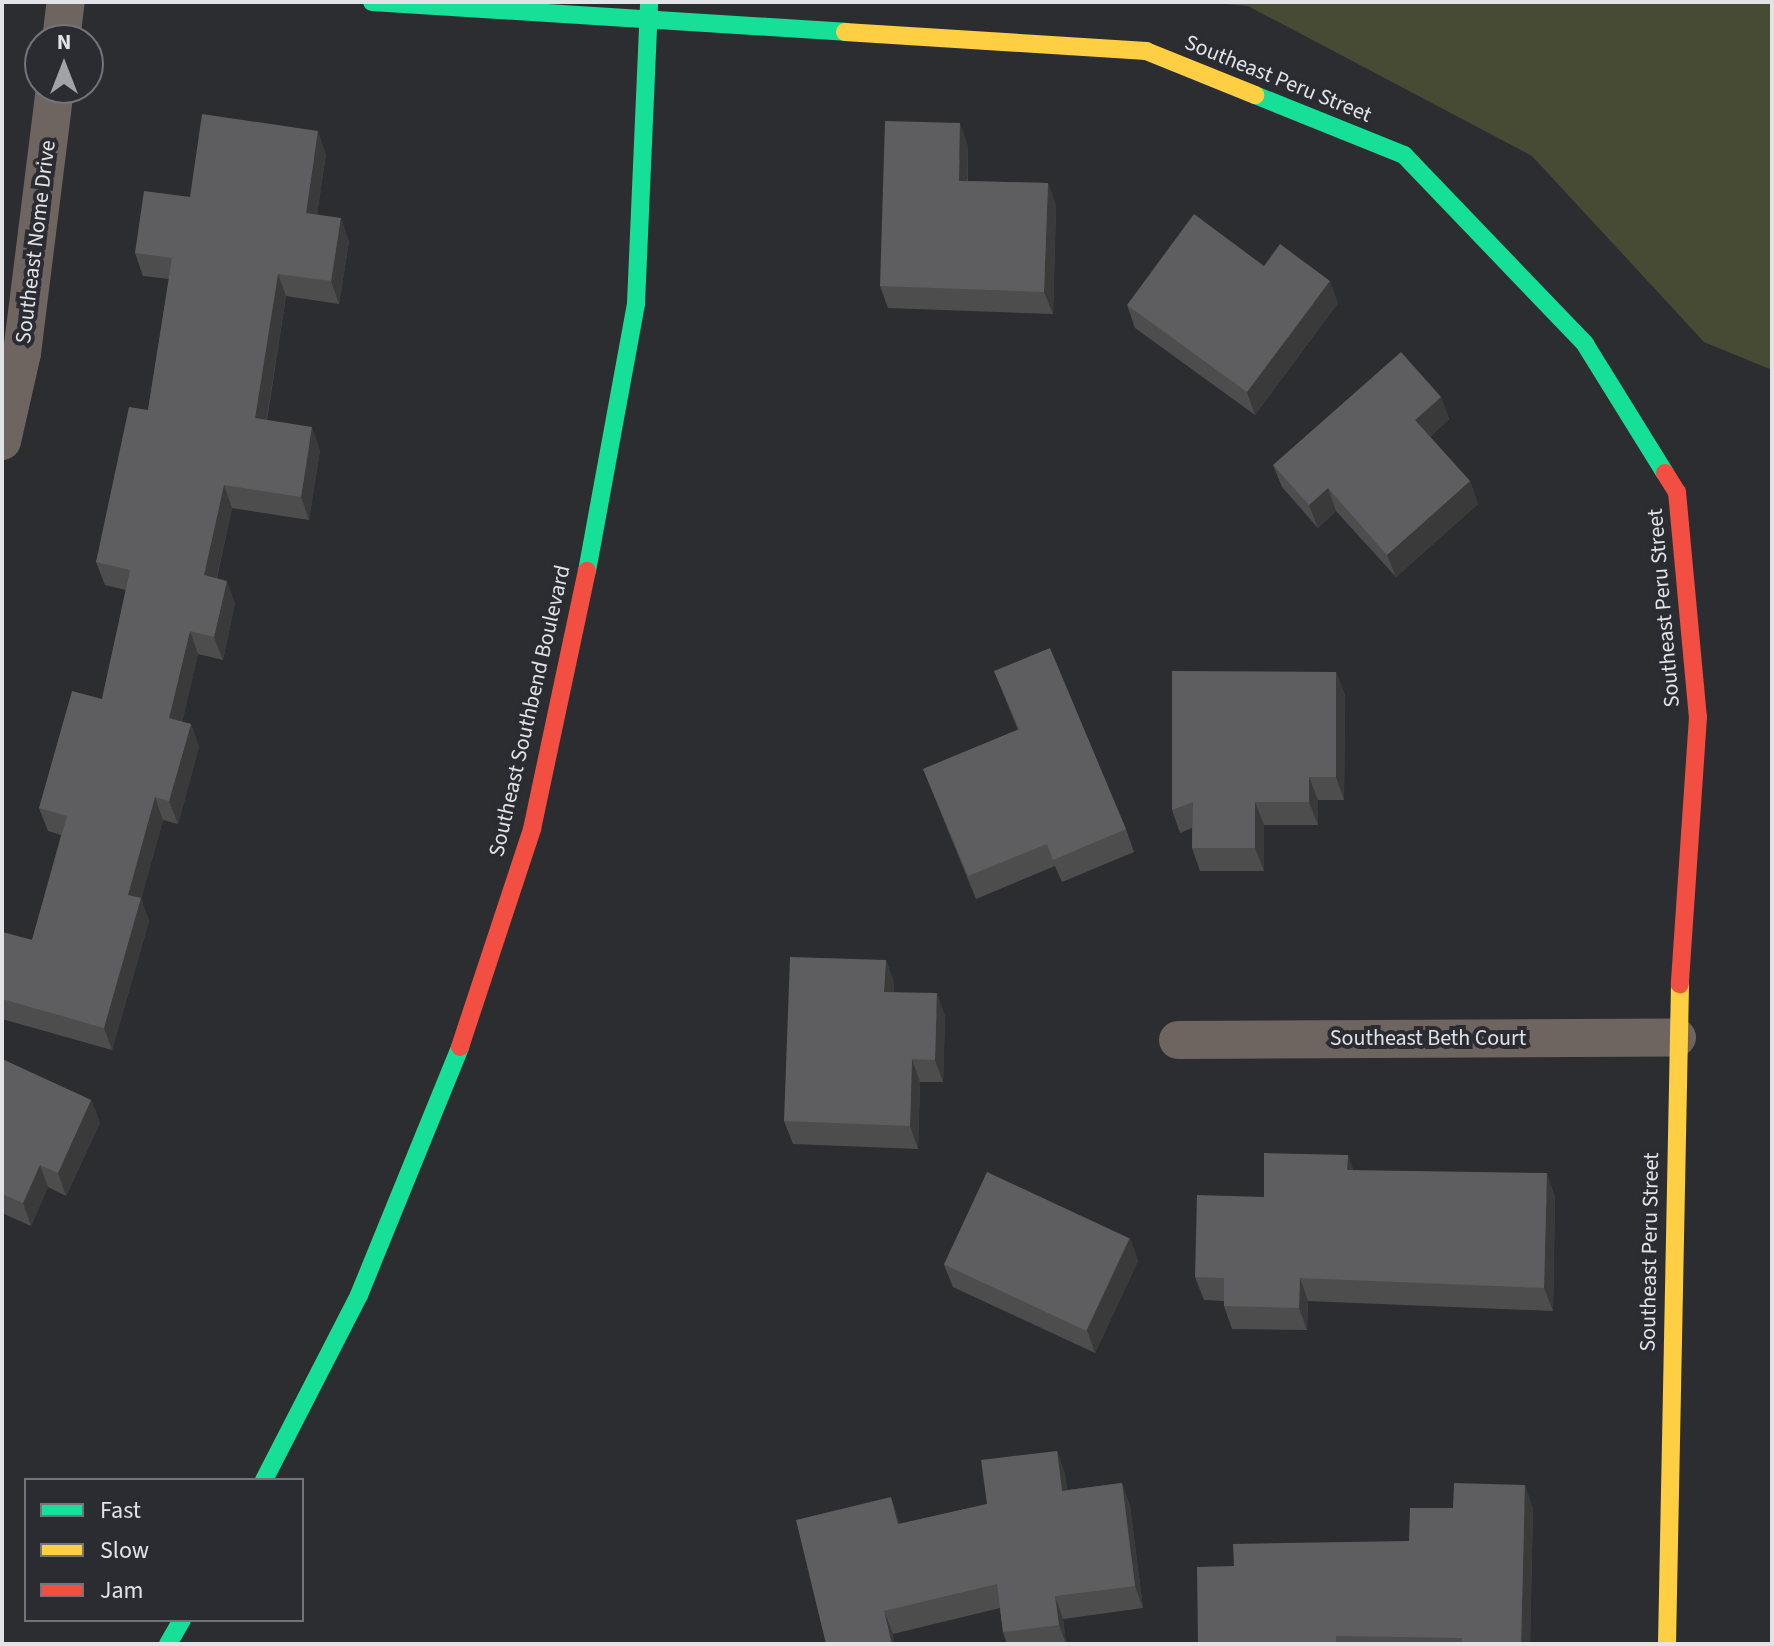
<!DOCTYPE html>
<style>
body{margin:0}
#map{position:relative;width:1774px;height:1646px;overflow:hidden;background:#2c2d30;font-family:"Source Sans 3",sans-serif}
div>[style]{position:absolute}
.green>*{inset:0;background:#484b33}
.street>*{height:38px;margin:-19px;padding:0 19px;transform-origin:19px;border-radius:19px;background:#6f6560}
.fast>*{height:18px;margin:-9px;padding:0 9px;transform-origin:9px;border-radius:9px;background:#16e098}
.slow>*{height:18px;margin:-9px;padding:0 9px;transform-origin:9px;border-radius:9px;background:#ffcf43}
.jam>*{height:18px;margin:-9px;padding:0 9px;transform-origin:9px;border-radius:9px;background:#f24e42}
.wall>*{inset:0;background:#4e4d4e}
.shaded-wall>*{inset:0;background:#3a3a3b}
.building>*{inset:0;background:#5e5d5f;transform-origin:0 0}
span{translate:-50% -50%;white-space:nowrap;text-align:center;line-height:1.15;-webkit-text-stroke:8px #2a2c32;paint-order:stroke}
.street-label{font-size:22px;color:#e1e3e7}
.frame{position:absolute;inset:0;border:4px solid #e1e3e7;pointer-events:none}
.legend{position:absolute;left:24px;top:1478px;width:280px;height:144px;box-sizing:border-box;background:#2a2c32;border:2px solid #73757a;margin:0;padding:10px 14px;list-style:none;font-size:24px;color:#e1e3e7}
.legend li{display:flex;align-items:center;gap:16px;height:40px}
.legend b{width:40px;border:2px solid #73757a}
.north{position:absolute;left:24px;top:24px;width:80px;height:80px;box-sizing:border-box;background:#2a2c32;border:2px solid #73757a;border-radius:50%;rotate:0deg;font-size:22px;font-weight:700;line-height:32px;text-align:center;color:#e1e3e7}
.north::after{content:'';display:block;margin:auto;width:28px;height:36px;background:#a2a3a7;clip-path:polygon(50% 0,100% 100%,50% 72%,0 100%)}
</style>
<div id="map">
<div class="green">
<i style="clip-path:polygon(1205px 2px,1772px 2px,1772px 370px,1704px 342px,1532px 156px,1248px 6px)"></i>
</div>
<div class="street">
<i style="left:61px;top:40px;width:38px;rotate:-83deg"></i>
<i style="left:2px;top:441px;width:90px;rotate:-77.2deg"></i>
<i style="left:22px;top:353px;width:267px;rotate:-82.9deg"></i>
<i style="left:1178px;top:1040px;width:499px;rotate:-0.3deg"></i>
</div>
<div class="fast">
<i style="left:372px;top:2px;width:474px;rotate:3.6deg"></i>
<i style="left:1255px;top:95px;width:161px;rotate:21.9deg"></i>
<i style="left:1404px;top:155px;width:262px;rotate:46.2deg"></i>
<i style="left:1585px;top:344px;width:152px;rotate:58.2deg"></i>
<i style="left:587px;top:571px;width:272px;rotate:-79.6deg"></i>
<i style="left:636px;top:303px;width:301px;rotate:-87.5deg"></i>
<i style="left:264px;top:1480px;width:208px;rotate:-62.8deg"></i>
<i style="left:359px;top:1295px;width:268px;rotate:-67.8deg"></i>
<i style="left:168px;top:1644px;width:28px;rotate:-60deg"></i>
</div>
<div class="slow">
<i style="left:845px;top:32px;width:302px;rotate:3.6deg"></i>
<i style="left:1146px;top:51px;width:118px;rotate:22deg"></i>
<i style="left:1667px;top:1644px;width:660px;rotate:-88.87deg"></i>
</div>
<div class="jam">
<i style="left:1665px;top:473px;width:22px;rotate:58deg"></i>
<i style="left:1677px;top:492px;width:226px;rotate:84.7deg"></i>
<i style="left:1698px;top:717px;width:268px;rotate:93.9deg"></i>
<i style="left:460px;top:1047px;width:230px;rotate:-71.7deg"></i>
<i style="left:532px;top:829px;width:264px;rotate:-78deg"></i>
</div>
<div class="wall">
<i style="clip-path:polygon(968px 146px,968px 181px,1048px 183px,1056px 206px,1053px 314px,888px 308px,880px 286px)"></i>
<i style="clip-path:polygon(326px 154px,317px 214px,349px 241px,339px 304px,286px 296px,267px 420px,320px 450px,309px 520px,232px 508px,217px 578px,235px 603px,223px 660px,198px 654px,182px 722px,191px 724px,199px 747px,178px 824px,163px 820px,141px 899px,149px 921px,112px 1050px,2px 1019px,2px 932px,32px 940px,61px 835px,48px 831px,39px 808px,102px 699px,126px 590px,105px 585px,96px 562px,148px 410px,169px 279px,143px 276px,135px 253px,190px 197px)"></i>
<i style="clip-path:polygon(1338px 303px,1255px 415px,1135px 328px,1127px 305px)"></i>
<i style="clip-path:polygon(1441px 397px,1449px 419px,1430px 437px,1470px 481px,1478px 504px,1396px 577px,1336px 511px,1318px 528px,1282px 487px,1273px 465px)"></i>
<i style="clip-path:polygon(994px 671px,1126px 829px,1134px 852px,1062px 882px,1055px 866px,976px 899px,923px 769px,1018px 730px)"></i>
<i style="clip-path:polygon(1336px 672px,1345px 695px,1344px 800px,1318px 800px,1318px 825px,1264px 825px,1264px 871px,1200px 871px,1192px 848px,1192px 828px,1180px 833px,1172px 810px)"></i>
<i style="clip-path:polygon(886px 960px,894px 983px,894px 992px,945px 1016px,943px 1082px,920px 1082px,918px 1149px,793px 1144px,784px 1121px)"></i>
<i style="clip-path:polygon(2px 1059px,91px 1100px,100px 1123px,66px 1196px,48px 1187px,31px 1226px,2px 1213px)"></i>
<i style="clip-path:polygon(1348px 1155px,1353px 1170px,1555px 1196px,1553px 1311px,1308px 1301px,1307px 1330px,1232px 1329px,1224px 1306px,1224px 1301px,1204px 1300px,1195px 1277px,1264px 1197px)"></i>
<i style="clip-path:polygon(1130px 1238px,1138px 1261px,1095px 1353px,953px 1287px,944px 1265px)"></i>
<i style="clip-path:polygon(1057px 1451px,1065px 1474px,1067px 1490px,1122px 1483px,1130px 1506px,1143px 1608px,1063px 1619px,1066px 1644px,1007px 1644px,1003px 1632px,1000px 1608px,893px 1634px,826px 1644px,900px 1524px,987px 1504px)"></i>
<i style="clip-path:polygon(1453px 1508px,1533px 1508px,1530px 1644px,1198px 1644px,1234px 1566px,1409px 1541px)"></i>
</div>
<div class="shaded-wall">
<i style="clip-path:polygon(960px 123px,968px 146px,967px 203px,959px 181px)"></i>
<i style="clip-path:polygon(318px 131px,326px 154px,314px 235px,306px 213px)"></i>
<i style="clip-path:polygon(1048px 183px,1056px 206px,1053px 314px,1044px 292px)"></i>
<i style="clip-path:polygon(341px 218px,349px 241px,339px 304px,331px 281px)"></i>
<i style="clip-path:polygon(278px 274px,286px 296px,263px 441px,255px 418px)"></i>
<i style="clip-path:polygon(1330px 281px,1338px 303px,1255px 415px,1247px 392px)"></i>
<i style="clip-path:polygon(1441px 397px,1449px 419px,1424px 443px,1415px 420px)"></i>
<i style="clip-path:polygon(312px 427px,320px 450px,309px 520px,301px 497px)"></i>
<i style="clip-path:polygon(1470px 481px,1478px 504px,1396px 577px,1387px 555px)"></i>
<i style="clip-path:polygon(224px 485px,232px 508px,212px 598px,204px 575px)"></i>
<i style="clip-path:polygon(1328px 488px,1336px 511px,1318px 528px,1309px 505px)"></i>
<i style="clip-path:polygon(227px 581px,235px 603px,223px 660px,214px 637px)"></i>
<i style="clip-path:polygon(190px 631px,198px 654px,178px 741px,169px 718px)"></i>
<i style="clip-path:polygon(1336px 672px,1345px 695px,1344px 800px,1336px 777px)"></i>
<i style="clip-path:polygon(191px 724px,199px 747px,178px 824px,169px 801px)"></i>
<i style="clip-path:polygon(1309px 777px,1318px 800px,1318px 825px,1309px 802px)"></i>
<i style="clip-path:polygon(155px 797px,163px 820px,141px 899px,149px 921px,112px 1050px,104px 1028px,128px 895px)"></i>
<i style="clip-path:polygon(1255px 802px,1264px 825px,1264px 871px,1255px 848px)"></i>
<i style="clip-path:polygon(886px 960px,894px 983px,893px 1014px,884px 992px)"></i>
<i style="clip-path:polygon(937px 993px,945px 1016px,943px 1082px,935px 1060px)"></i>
<i style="clip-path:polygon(912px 1059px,920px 1082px,918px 1149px,910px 1126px)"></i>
<i style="clip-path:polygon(91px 1100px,100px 1123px,66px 1196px,58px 1173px)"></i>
<i style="clip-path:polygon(1348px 1155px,1356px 1177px,1347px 1170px)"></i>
<i style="clip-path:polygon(40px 1165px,48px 1187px,31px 1226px,23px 1203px)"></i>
<i style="clip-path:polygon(1547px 1173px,1555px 1196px,1553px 1311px,1544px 1288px)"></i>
<i style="clip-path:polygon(1130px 1238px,1138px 1261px,1095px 1353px,1087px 1330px)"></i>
<i style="clip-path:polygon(1300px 1278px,1308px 1301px,1307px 1330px,1299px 1308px)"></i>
<i style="clip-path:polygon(1057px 1451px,1065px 1474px,1071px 1514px,1062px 1491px)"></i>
<i style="clip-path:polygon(1122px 1483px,1130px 1506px,1143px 1608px,1135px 1586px)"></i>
<i style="clip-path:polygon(1525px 1485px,1533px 1508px,1530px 1644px,1521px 1644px)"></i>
<i style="clip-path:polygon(891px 1497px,899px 1520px,906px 1547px,898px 1524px)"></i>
<i style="clip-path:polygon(1055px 1596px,1063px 1619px,1066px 1644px,1059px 1625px)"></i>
<i style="clip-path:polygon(884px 1611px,893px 1634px,895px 1644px,892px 1644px)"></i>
</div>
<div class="building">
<i style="clip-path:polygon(202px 114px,318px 131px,306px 213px,341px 218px,331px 281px,278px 274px,255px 418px,312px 427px,301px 497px,224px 485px,204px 575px,227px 581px,214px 637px,190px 631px,169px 718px,191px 724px,169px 801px,155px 797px,128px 895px,141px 898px,104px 1028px,2px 999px,2px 932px,32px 940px,67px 816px,39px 808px,72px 691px,102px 699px,130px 570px,96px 562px,129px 407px,148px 410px,172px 258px,135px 253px,144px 191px,190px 197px)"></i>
<i style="clip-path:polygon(885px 121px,960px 123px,959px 181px,1048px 183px,1044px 292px,880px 286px)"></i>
<i style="clip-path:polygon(1194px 214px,1264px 266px,1280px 244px,1330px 281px,1247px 392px,1127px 305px)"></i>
<i style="clip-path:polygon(1401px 352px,1441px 397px,1415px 420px,1470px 481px,1387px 555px,1328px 488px,1309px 505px,1273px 465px)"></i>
<i style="clip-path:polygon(1050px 648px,1126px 829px,1053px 860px,1047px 844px,968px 876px,923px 769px,1019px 729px,994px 671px)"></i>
<i style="clip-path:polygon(1172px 671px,1336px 672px,1336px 777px,1309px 777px,1309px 802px,1255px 802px,1255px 848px,1192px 848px,1193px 802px,1172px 810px)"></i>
<i style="clip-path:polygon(790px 957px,886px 960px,884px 992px,937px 993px,935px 1060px,912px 1059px,910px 1126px,784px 1121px)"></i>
<i style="clip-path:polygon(2px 1059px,91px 1100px,58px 1173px,40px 1165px,23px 1203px,2px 1194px)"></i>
<i style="clip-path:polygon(1264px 1153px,1348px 1155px,1347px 1170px,1547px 1173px,1544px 1288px,1300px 1278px,1299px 1308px,1224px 1306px,1224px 1278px,1195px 1277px,1197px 1195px,1264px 1197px)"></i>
<i style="left:987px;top:1172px;width:157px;height:102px;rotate:25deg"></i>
<i style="clip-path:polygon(1057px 1451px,1062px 1491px,1122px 1483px,1135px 1586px,1055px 1596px,1059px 1625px,1003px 1632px,997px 1584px,884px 1611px,892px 1644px,826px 1644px,796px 1520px,891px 1497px,898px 1524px,987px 1504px,981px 1460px)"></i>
<i style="clip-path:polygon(1454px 1483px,1525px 1485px,1521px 1644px,1462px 1644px,1462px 1638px,1336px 1636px,1336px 1644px,1198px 1644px,1197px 1567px,1234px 1566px,1233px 1544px,1409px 1541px,1410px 1508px,1453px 1508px)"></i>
</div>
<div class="street-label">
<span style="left:1278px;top:79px;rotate:22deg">Southeast Peru Street</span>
<span style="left:36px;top:242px;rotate:-83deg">Southeast Nome Drive</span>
<span style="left:1664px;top:608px;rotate:-95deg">Southeast Peru Street</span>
<span style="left:530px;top:711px;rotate:-77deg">Southeast Southbend Boulevard</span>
<span style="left:1428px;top:1039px">Southeast Beth Court</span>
<span style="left:1650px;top:1252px;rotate:-89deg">Southeast Peru Street</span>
</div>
<div class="frame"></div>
<ul class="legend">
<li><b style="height:10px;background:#16e098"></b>Fast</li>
<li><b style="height:10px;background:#ffcf43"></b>Slow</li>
<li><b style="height:10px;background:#f24e42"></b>Jam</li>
</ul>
<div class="north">N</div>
</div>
